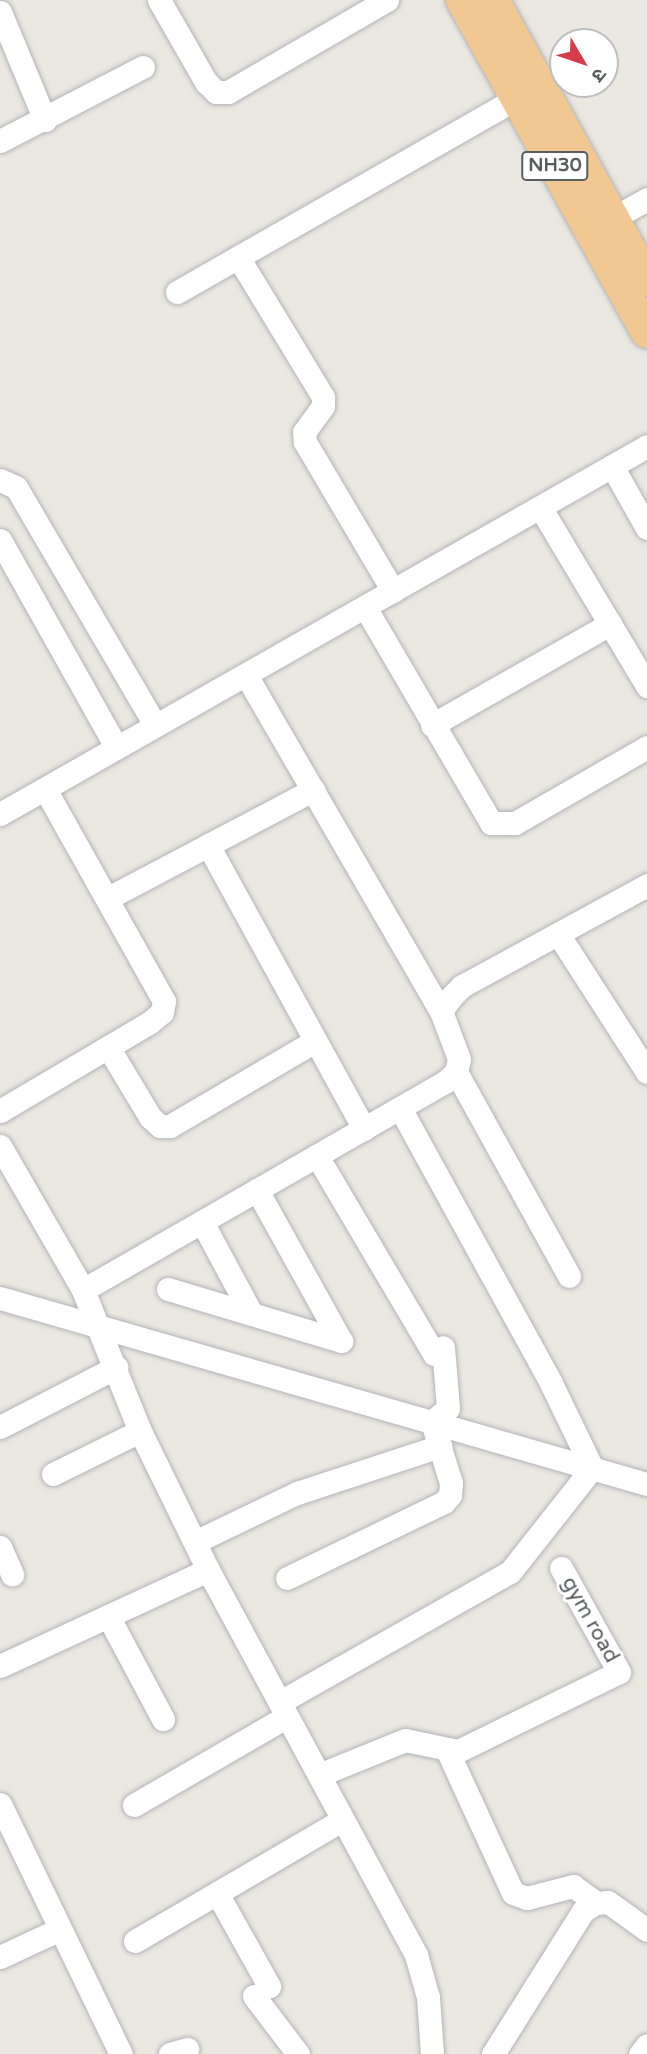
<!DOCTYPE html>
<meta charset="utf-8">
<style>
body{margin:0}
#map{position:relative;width:647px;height:2054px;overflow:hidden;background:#ebe7e1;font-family:"Varela Round","Noto Sans Devanagari",sans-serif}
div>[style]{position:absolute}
.roads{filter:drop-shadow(0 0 2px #b1b4b7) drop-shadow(0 0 2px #b1b4b7)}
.minor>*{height:23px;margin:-11.5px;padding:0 11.5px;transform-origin:11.5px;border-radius:11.5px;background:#fff}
.highway>*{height:32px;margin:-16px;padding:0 16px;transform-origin:16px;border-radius:16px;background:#f1c891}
span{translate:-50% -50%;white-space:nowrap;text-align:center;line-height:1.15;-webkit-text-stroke:6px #fff;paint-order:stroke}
.shield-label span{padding:2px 5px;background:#fff;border:2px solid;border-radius:5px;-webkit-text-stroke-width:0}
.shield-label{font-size:19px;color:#595d60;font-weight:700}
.street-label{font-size:21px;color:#595d60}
.north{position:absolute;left:549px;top:28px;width:70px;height:70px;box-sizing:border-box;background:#fff;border:2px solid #bdbebf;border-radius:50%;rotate:129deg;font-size:19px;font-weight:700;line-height:28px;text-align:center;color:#595d60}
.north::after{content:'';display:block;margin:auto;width:24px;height:32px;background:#d63c4a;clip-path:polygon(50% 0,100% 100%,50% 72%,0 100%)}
</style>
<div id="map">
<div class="roads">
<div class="minor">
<i style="left:159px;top:0;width:95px;rotate:60.2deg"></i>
<i style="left:206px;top:82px;width:14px;rotate:45deg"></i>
<i style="left:216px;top:92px;width:12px"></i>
<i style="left:228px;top:92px;width:184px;rotate:-30.1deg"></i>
<i style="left:0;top:12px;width:117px;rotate:67.4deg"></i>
<i style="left:0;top:141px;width:161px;rotate:-27.4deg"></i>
<i style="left:613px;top:218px;width:39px;rotate:-29deg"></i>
<i style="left:238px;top:257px;width:164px;rotate:58.7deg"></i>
<i style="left:323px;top:397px;width:9px;rotate:90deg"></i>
<i style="left:323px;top:406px;width:32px;rotate:126deg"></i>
<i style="left:304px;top:432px;width:10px;rotate:84deg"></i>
<i style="left:305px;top:442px;width:173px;rotate:59.4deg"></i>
<i style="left:177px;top:292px;width:391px;rotate:-29.7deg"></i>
<i style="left:612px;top:466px;width:71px;rotate:60.6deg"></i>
<i style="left:0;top:480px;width:17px;rotate:24deg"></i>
<i style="left:16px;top:487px;width:276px;rotate:59.7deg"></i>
<i style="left:540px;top:507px;width:209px;rotate:59.1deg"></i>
<i style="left:0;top:540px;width:235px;rotate:60.7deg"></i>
<i style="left:365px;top:607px;width:250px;rotate:59.7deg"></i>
<i style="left:491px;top:823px;width:24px"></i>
<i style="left:515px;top:823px;width:152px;rotate:-29.9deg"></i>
<i style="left:246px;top:675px;width:388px;rotate:59.9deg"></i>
<i style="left:432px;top:725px;width:205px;rotate:-29.6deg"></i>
<i style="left:0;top:814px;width:744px;rotate:-29.63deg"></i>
<i style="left:208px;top:845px;width:324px;rotate:61.2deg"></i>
<i style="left:108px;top:898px;width:232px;rotate:-27.8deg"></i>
<i style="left:558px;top:934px;width:164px;rotate:57.2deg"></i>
<i style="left:108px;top:1047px;width:82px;rotate:59deg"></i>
<i style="left:150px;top:1117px;width:13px;rotate:42deg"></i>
<i style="left:160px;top:1126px;width:10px"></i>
<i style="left:170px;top:1126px;width:168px;rotate:-30.4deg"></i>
<i style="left:456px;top:1072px;width:233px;rotate:61deg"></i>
<i style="left:0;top:1111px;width:173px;rotate:-30.6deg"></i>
<i style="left:149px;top:1023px;width:17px;rotate:-40deg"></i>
<i style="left:162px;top:1012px;width:11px;rotate:-80deg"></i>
<i style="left:164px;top:1001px;width:243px;rotate:-119.3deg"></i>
<i style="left:0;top:1146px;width:166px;rotate:60deg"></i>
<i style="left:83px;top:1290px;width:152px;rotate:68deg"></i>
<i style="left:140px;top:1431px;width:155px;rotate:63.9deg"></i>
<i style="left:208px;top:1570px;width:438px;rotate:61.6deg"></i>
<i style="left:416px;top:1955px;width:44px;rotate:74.1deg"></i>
<i style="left:428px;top:1997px;width:57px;rotate:86deg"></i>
<i style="left:317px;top:1156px;width:230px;rotate:59.4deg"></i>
<i style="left:202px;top:1222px;width:103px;rotate:61.7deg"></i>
<i style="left:168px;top:1289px;width:181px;rotate:16.7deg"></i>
<i style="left:341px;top:1341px;width:173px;rotate:-119.1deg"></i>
<i style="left:83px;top:1290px;width:418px;rotate:-29.9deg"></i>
<i style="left:445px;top:1082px;width:15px;rotate:-42deg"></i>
<i style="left:456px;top:1072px;width:13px;rotate:-77deg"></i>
<i style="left:459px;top:1059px;width:51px;rotate:-110.6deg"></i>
<i style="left:441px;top:1011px;width:17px;rotate:-54deg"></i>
<i style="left:451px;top:997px;width:16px;rotate:-45deg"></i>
<i style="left:462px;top:986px;width:211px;rotate:-28.6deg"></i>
<i style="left:0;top:1298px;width:673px;rotate:16.04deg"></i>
<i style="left:0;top:1427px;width:131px;rotate:-27.3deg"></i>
<i style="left:53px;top:1474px;width:97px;rotate:-26.3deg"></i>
<i style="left:195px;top:1542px;width:113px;rotate:-25.7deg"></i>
<i style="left:297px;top:1493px;width:151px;rotate:-18.2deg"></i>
<i style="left:0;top:1547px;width:30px;rotate:66deg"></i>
<i style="left:287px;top:1578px;width:174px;rotate:-25.8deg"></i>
<i style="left:444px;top:1502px;width:9px;rotate:-49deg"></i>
<i style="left:450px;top:1495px;width:12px;rotate:-85deg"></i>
<i style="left:451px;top:1483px;width:64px;rotate:-107.3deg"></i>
<i style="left:432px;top:1422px;width:21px;rotate:-41deg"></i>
<i style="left:448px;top:1408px;width:61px;rotate:-94.7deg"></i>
<i style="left:108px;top:1616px;width:117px;rotate:61.9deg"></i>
<i style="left:0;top:1666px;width:229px;rotate:-24.8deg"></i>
<i style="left:280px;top:1702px;width:264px;rotate:-29.5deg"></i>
<i style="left:510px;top:1572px;width:132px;rotate:-51.7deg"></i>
<i style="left:592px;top:1468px;width:97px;rotate:-115.8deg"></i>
<i style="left:550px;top:1381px;width:311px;rotate:-118.8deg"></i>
<i style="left:448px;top:1752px;width:155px;rotate:65.3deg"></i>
<i style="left:513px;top:1893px;width:15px;rotate:20deg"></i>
<i style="left:527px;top:1898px;width:48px;rotate:-14.6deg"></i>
<i style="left:573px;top:1886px;width:29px;rotate:36deg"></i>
<i style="left:319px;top:1775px;width:93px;rotate:-22.1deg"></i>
<i style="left:405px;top:1740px;width:54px;rotate:11.7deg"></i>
<i style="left:458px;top:1751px;width:179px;rotate:-26.1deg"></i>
<i style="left:619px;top:1672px;width:119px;rotate:-119.1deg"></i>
<i style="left:0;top:1804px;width:278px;rotate:64.2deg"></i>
<i style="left:134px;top:1805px;width:176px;rotate:-30.1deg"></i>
<i style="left:217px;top:1893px;width:107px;rotate:60.8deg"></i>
<i style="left:135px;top:1941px;width:238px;rotate:-30.3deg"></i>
<i style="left:0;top:1957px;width:64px;rotate:-25deg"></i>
<i style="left:254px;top:1996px;width:73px;rotate:52.8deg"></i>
<i style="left:170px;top:2054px;width:18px;rotate:-16deg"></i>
<i style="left:493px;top:2054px;width:169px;rotate:-57.8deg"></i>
<i style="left:583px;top:1911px;width:15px;rotate:-32deg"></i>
<i style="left:596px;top:1903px;width:12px;rotate:-5deg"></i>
<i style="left:608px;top:1902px;width:48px;rotate:35.7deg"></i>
<i style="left:640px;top:2054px;width:11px;rotate:-52deg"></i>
</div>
<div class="highway">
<i style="left:462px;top:0;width:380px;rotate:60.9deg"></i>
<i style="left:493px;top:0;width:320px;rotate:61.2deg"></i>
</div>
</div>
<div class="shield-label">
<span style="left:555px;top:166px">NH30</span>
</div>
<div class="street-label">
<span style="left:590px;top:1620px;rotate:61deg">gym road</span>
</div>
<div class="north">उ</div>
</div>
